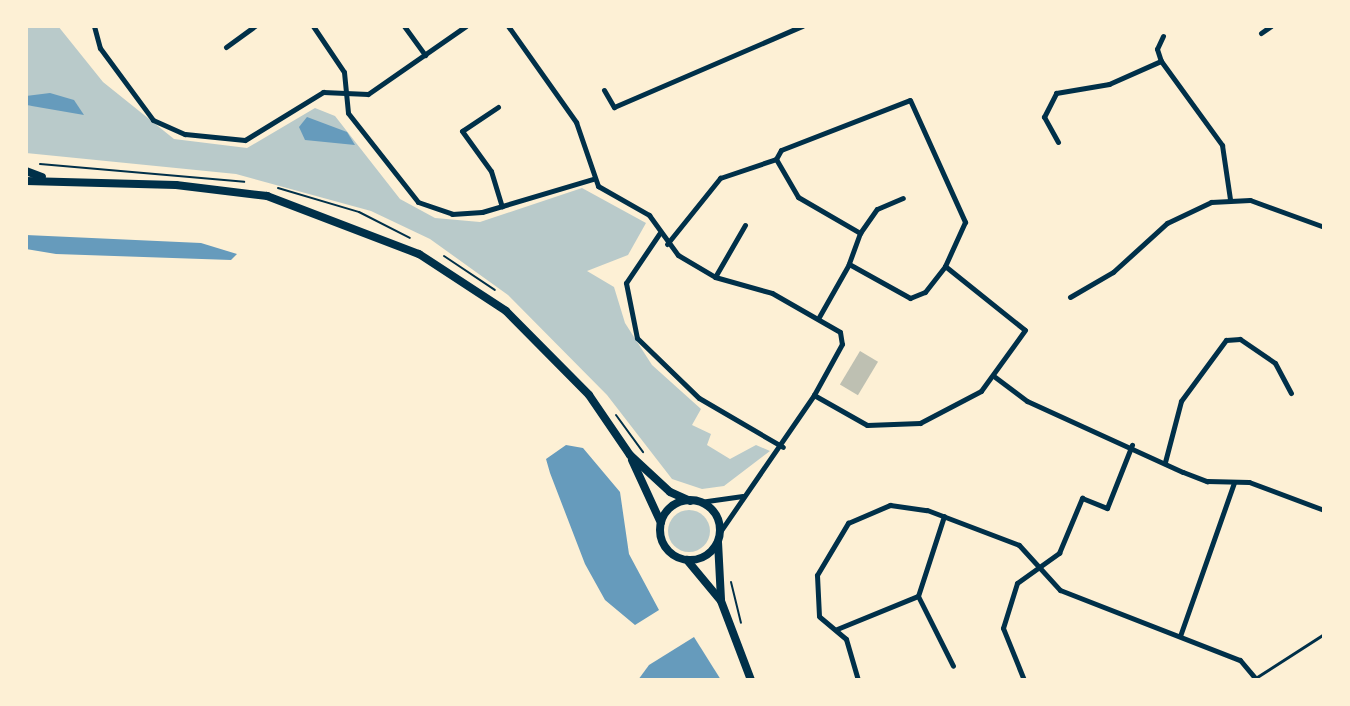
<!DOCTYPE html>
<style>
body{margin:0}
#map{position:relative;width:1350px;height:706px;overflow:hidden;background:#fdf0d5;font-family:Overpass,sans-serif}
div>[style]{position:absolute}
.green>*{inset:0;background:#b9caca}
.round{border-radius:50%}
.water>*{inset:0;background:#669bbc}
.building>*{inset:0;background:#bec0b2;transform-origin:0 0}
.path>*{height:2px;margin:-1px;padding:0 1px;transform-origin:1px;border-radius:1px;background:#003049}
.service>*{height:3px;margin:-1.5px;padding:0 1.5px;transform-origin:1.5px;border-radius:1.5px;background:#003049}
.minor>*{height:5px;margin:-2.5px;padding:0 2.5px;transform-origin:2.5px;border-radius:2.5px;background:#003049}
.primary>*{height:8px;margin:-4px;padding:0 4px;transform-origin:4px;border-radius:4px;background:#003049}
.primary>.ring{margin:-4px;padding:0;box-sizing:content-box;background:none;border:8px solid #003049;border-radius:50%}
span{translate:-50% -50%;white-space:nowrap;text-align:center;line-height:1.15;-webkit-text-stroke:6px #fdf0d5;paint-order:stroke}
.frame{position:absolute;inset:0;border:28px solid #fdf0d5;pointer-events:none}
</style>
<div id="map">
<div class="green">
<i style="clip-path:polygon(26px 26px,58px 26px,103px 82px,174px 139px,247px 148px,315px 108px,335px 116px,400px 199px,435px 218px,480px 222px,582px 188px,646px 223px,628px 255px,587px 271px,614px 287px,625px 323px,652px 365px,701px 409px,692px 425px,711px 434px,707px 445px,730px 459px,756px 445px,770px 451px,724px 486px,702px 489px,672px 479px,607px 395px,508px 295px,430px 239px,371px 211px,236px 174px,26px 153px,26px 105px,64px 109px,26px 96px)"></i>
<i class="round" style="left:668px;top:510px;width:42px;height:42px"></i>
</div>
<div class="water">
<i style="clip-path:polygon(50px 93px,74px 100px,84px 115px,26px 105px,26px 96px)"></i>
<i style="clip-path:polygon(307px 117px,347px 132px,355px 145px,305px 140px,299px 127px)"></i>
<i style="clip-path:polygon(26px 235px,201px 243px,237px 254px,231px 260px,56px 254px,26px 249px)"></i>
<i style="clip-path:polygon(566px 445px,583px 448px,620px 492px,629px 554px,659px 610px,635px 625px,605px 600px,585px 564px,550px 473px,546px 459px)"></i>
<i style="clip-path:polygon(694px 637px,721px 680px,638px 680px,649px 665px)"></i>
</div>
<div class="building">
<i style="left:860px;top:351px;width:21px;height:39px;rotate:31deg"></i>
</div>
<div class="path">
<i style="left:40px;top:164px;width:205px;rotate:5deg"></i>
<i style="left:278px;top:188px;width:84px;rotate:16.5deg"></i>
<i style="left:359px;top:212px;width:57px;rotate:27deg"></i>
<i style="left:444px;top:256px;width:61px;rotate:33.7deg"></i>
<i style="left:616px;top:415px;width:46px;rotate:53.9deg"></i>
<i style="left:731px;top:582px;width:42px;rotate:76.3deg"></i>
</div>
<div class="service">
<i style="left:1257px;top:677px;width:80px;rotate:-32.7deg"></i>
</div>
<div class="minor">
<i style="left:94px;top:26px;width:23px;rotate:75deg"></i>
<i style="left:100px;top:48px;width:89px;rotate:53.6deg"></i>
<i style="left:153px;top:120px;width:35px;rotate:24deg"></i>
<i style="left:185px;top:134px;width:60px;rotate:5.7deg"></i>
<i style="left:245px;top:140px;width:92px;rotate:-31.6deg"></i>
<i style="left:323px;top:92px;width:45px;rotate:2.5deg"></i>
<i style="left:368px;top:94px;width:119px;rotate:-34.8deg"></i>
<i style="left:313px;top:26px;width:55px;rotate:56deg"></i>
<i style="left:344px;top:72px;width:41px;rotate:84.4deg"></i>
<i style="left:348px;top:113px;width:113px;rotate:51.8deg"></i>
<i style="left:418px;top:202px;width:36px;rotate:19deg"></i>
<i style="left:452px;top:214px;width:30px;rotate:-4deg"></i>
<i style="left:482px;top:212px;width:116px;rotate:-16.6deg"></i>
<i style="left:404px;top:26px;width:36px;rotate:54deg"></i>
<i style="left:508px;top:26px;width:118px;rotate:54.7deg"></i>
<i style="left:576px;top:122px;width:68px;rotate:71deg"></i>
<i style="left:598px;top:186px;width:59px;rotate:29.6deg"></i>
<i style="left:649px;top:215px;width:49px;rotate:54.1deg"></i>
<i style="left:678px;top:255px;width:43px;rotate:30.7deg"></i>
<i style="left:715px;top:277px;width:59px;rotate:15.7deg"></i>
<i style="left:772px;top:293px;width:78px;rotate:29.8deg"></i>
<i style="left:840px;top:332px;width:12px;rotate:81deg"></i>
<i style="left:842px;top:344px;width:58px;rotate:118.8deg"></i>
<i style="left:814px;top:395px;width:166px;rotate:124.5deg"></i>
<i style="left:1261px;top:33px;width:12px;rotate:-35deg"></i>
<i style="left:1163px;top:36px;width:14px;rotate:115deg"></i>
<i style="left:1157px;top:49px;width:13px;rotate:72deg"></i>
<i style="left:1161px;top:61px;width:104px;rotate:54deg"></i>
<i style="left:1222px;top:145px;width:55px;rotate:81.6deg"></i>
<i style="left:226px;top:47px;width:36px;rotate:-36deg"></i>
<i style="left:604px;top:90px;width:20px;rotate:60deg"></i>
<i style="left:614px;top:107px;width:205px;rotate:-23.3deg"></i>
<i style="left:498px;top:107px;width:43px;rotate:146.3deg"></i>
<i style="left:462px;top:131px;width:49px;rotate:54.1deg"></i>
<i style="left:491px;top:171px;width:37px;rotate:73deg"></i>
<i style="left:1058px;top:142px;width:29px;rotate:-119deg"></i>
<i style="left:1044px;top:117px;width:27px;rotate:-63deg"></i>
<i style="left:1056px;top:93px;width:54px;rotate:-9.6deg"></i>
<i style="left:1109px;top:84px;width:57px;rotate:-23.9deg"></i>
<i style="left:776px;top:159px;width:10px;rotate:-61deg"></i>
<i style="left:781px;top:150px;width:138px;rotate:-21.2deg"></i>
<i style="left:910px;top:100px;width:134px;rotate:65.7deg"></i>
<i style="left:965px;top:222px;width:48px;rotate:114.4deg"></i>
<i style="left:945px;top:266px;width:102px;rotate:38.7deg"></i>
<i style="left:1025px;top:330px;width:75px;rotate:125.8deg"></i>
<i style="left:981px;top:391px;width:69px;rotate:152.3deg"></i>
<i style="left:920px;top:423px;width:53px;rotate:177.8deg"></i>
<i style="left:867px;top:425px;width:61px;rotate:-150.5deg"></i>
<i style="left:860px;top:233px;width:29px;rotate:-55deg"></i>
<i style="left:877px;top:209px;width:28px;rotate:-23deg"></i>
<i style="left:659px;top:234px;width:59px;rotate:124deg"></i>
<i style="left:626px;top:283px;width:56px;rotate:78.7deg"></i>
<i style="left:637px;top:338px;width:86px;rotate:44.1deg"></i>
<i style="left:699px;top:398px;width:97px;rotate:30.3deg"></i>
<i style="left:667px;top:244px;width:85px;rotate:-51.2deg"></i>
<i style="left:720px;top:178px;width:59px;rotate:-18.7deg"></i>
<i style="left:776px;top:159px;width:44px;rotate:59.9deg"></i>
<i style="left:798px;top:197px;width:72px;rotate:30.1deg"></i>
<i style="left:860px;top:233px;width:33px;rotate:110deg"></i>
<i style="left:715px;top:277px;width:60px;rotate:-60deg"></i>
<i style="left:1070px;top:297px;width:50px;rotate:-30.2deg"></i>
<i style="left:1113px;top:272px;width:73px;rotate:-42.2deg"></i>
<i style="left:1167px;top:223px;width:49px;rotate:-25.5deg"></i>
<i style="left:1211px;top:202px;width:39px;rotate:-3deg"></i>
<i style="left:1250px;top:200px;width:79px;rotate:20deg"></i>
<i style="left:819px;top:317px;width:61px;rotate:-60.5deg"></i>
<i style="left:849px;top:264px;width:70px;rotate:29.1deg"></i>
<i style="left:910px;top:298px;width:16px;rotate:-22deg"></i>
<i style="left:925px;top:292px;width:33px;rotate:-52deg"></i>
<i style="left:995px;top:377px;width:40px;rotate:37deg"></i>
<i style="left:1027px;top:401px;width:171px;rotate:24.5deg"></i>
<i style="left:1183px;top:472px;width:26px;rotate:21deg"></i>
<i style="left:1207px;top:481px;width:42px;rotate:1.4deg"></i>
<i style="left:1249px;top:482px;width:80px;rotate:20.5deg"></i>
<i style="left:1165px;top:462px;width:63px;rotate:-75.3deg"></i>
<i style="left:1181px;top:401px;width:76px;rotate:-53.6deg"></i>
<i style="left:1226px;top:340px;width:14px;rotate:-4deg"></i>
<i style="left:1240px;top:339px;width:42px;rotate:34.4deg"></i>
<i style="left:1275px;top:363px;width:34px;rotate:62deg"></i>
<i style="left:700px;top:502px;width:43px;rotate:-7.9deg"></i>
<i style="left:918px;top:596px;width:78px;rotate:63.4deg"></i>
<i style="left:837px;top:629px;width:87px;rotate:-22.2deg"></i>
<i style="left:918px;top:596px;width:84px;rotate:-72deg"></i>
<i style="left:1180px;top:636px;width:162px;rotate:-70.6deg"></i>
<i style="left:858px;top:680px;width:43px;rotate:-106.3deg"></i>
<i style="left:846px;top:639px;width:35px;rotate:-140deg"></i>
<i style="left:819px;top:616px;width:41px;rotate:-92.8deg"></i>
<i style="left:817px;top:575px;width:61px;rotate:-59.2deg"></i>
<i style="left:848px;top:523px;width:46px;rotate:-23.2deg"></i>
<i style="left:890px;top:505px;width:37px;rotate:8deg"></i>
<i style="left:927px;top:510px;width:98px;rotate:20.8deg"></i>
<i style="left:1019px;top:545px;width:61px;rotate:47.7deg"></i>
<i style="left:1060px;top:590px;width:193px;rotate:21.3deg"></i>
<i style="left:1240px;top:660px;width:26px;rotate:50deg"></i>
<i style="left:1024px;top:680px;width:56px;rotate:-112deg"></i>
<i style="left:1003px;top:628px;width:47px;rotate:-72.7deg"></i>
<i style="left:1017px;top:583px;width:52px;rotate:-35.5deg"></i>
<i style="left:1059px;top:553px;width:60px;rotate:-67.3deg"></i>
<i style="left:1082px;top:498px;width:27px;rotate:22deg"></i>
<i style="left:1107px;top:508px;width:68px;rotate:-68.4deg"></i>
</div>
<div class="primary">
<i style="left:26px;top:171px;width:17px;rotate:21deg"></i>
<i style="left:26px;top:181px;width:150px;rotate:1.5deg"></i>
<i style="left:176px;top:185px;width:92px;rotate:6.9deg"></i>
<i style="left:267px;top:196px;width:163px;rotate:20.9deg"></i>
<i style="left:419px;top:254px;width:104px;rotate:33.2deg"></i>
<i style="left:506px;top:311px;width:118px;rotate:45.3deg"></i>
<i style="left:589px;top:395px;width:73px;rotate:55.7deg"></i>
<i style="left:630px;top:455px;width:54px;rotate:42.8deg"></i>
<i style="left:670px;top:492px;width:22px;rotate:24deg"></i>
<i style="left:632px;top:460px;width:69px;rotate:65.3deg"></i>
<i class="ring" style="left:660px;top:500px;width:52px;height:52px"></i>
<i style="left:718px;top:542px;width:58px;rotate:87deg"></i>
<i style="left:687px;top:560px;width:53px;rotate:50.3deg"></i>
<i style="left:721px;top:601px;width:85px;rotate:69.2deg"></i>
</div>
<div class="frame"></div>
</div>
